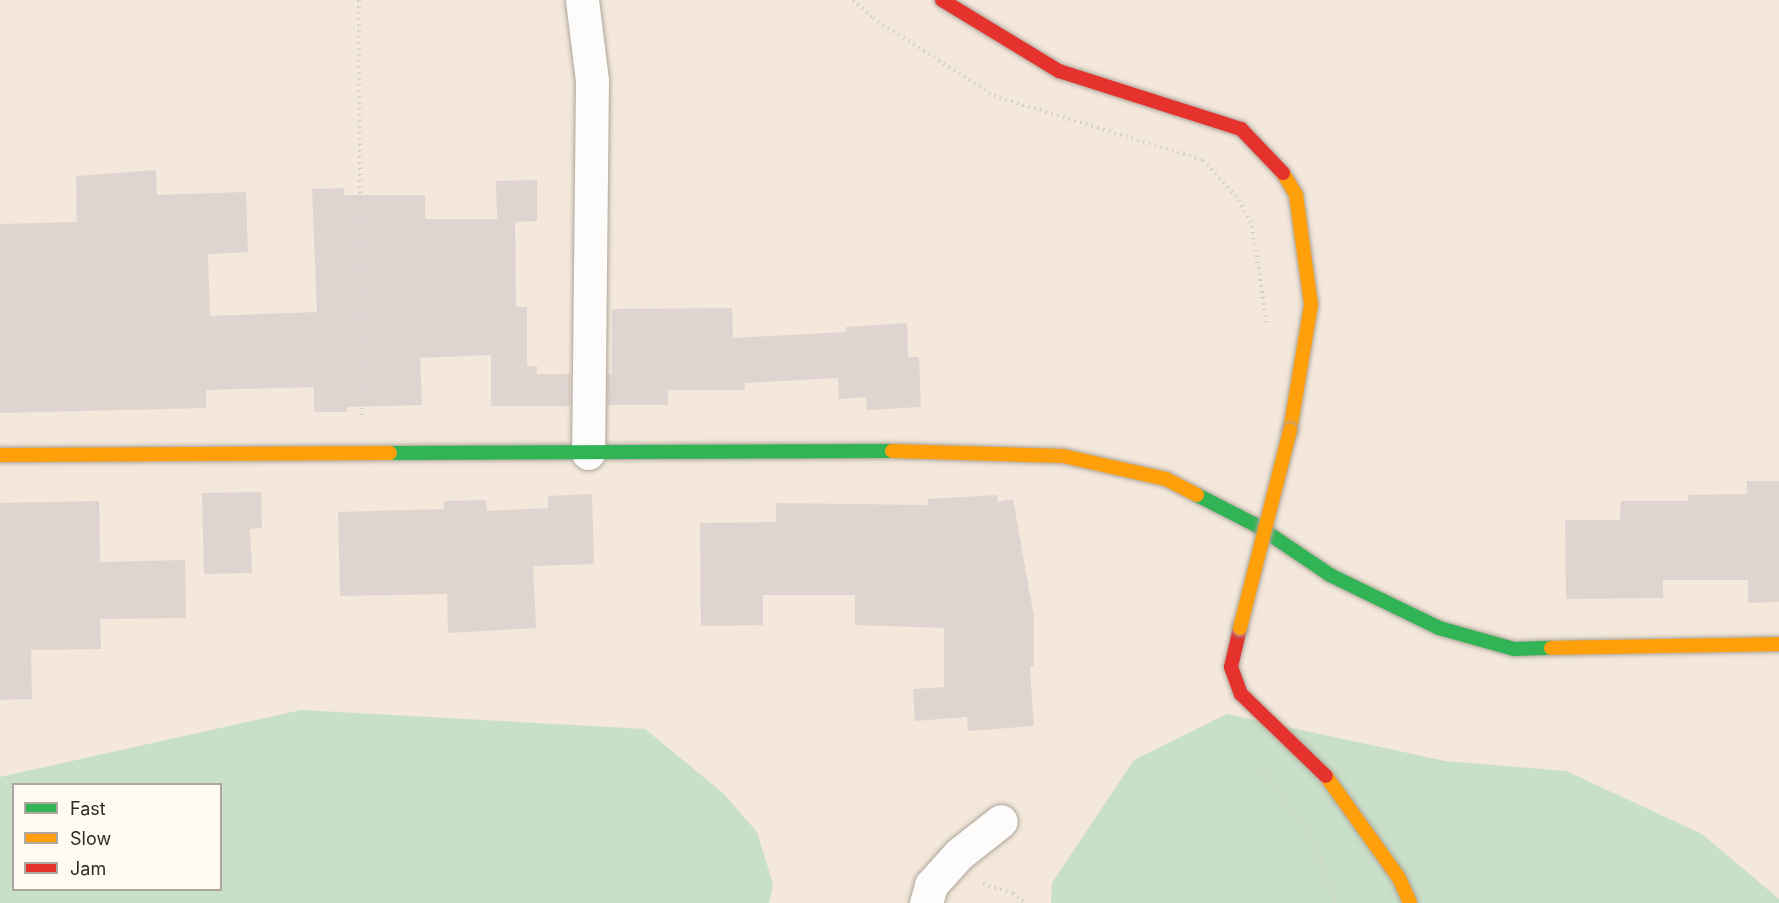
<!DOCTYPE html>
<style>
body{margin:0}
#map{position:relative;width:1779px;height:903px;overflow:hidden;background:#f3e8db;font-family:Inter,sans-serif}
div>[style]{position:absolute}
.green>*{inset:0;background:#c8dfc8}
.building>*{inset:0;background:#e0d4d1}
.path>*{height:4px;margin-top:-2px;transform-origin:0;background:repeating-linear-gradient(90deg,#d4d1cd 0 1.5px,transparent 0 6px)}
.roads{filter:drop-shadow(0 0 2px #aea59b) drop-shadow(0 0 2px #aea59b)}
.street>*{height:33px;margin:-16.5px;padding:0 16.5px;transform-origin:16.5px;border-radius:16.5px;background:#fdfcfa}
.fast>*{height:14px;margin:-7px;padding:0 7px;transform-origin:7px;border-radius:7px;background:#30b455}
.slow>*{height:14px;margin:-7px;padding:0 7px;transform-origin:7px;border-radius:7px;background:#ff9f0a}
.jam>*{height:14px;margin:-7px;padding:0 7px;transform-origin:7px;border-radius:7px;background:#e5322d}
.bridges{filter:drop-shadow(0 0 2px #aea59b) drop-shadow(0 0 2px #aea59b)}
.slow-bridge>*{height:14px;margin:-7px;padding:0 7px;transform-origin:7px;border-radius:7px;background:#ff9f0a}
span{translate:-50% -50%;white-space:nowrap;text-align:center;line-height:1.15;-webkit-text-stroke:6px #fef9f3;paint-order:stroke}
.legend{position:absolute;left:12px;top:783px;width:210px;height:108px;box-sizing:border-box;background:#fef9f3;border:2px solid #ada79f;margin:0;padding:8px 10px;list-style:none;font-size:18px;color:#342b20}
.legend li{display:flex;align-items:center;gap:12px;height:30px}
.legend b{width:30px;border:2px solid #ada79f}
</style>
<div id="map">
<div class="green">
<i style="clip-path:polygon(evenodd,301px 710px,645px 729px,723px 793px,757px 832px,773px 884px,769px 903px,0 903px,0 777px,301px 710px,220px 784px,220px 890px,14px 890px,14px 784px,220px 784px)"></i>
<i style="clip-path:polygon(1227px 714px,1445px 761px,1566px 771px,1702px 834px,1779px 899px,1779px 903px,1051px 903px,1052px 883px,1134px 760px)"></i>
</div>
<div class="building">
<i style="clip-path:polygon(156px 170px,157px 195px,246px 192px,248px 252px,208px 254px,210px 316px,317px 312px,312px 189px,344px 188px,344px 195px,425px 195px,425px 219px,497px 219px,496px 181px,537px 180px,537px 221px,515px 222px,516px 307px,527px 307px,527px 366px,537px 366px,537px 374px,570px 374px,570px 406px,491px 406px,491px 355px,420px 358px,422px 405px,347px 407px,347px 412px,314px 412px,314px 387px,206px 390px,206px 408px,0 413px,0 224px,77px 222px,76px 176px)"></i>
<i style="clip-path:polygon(732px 308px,733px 338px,846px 332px,846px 327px,907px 323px,908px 357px,919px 357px,921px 407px,867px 410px,866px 397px,839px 399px,838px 378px,745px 383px,745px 390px,668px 390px,668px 405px,607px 405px,608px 374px,612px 374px,612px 309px)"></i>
<i style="clip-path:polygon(1747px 481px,1779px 481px,1779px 602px,1748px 603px,1748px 580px,1663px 580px,1663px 598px,1566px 599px,1565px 520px,1620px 520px,1621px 501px,1688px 501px,1688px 495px,1747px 494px)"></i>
<i style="clip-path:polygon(261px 492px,262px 528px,250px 529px,252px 573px,204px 574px,202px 493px)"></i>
<i style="clip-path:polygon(592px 494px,594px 564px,533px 566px,536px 628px,448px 633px,447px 594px,340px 596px,338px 512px,444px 509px,444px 501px,486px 500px,487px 511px,548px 508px,548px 496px)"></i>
<i style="clip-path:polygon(997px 495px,998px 502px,1013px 499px,1034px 617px,1034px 667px,1030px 667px,1034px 726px,968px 731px,967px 717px,915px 721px,913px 689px,944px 687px,944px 628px,855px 625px,855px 595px,763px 595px,763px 625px,701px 626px,700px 523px,776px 522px,776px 503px,928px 505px,928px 499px)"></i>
<i style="clip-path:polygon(99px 501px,100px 562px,185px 560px,186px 618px,100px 619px,101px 649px,31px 650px,32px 699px,0 700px,0 503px)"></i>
</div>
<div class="path">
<i style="left:359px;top:0;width:416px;rotate:89.6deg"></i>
<i style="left:853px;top:0;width:27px;rotate:42deg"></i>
<i style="left:873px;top:18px;width:144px;rotate:32.8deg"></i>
<i style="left:994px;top:96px;width:219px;rotate:17deg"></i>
<i style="left:1203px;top:160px;width:54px;rotate:48deg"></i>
<i style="left:1239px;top:200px;width:29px;rotate:63deg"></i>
<i style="left:1252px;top:226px;width:99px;rotate:81.3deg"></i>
<i style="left:1261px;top:769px;width:88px;rotate:53.8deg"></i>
<i style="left:1313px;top:840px;width:67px;rotate:70.8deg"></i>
<i style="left:983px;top:884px;width:31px;rotate:17deg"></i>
<i style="left:1013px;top:893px;width:16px;rotate:40deg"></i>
</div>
<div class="roads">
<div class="street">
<i style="left:582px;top:0;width:81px;rotate:82.9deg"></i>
<i style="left:592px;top:80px;width:373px;rotate:90.6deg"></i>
<i style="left:926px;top:903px;width:19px;rotate:-74deg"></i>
<i style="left:931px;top:885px;width:42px;rotate:-47.9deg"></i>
<i style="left:959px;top:854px;width:53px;rotate:-38.2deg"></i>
</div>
<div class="fast">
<i style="left:390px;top:453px;width:502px;rotate:-0.23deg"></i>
<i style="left:1197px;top:495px;width:66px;rotate:27deg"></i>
<i style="left:1256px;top:525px;width:89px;rotate:34deg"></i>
<i style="left:1330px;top:575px;width:121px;rotate:25.9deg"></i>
<i style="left:1439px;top:628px;width:78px;rotate:15.6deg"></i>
<i style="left:1514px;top:649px;width:37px;rotate:-2deg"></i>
</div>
<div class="slow">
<i style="left:1283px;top:173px;width:26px;rotate:59deg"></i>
<i style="left:1296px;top:195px;width:111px;rotate:82.2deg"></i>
<i style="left:1311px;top:305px;width:127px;rotate:99.5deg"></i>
<i style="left:892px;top:451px;width:171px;rotate:1.7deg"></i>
<i style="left:1063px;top:456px;width:106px;rotate:12.6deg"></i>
<i style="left:1166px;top:479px;width:35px;rotate:27deg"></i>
<i style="left:0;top:455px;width:390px;rotate:-0.3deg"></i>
<i style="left:1551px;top:648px;width:228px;rotate:-1deg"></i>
<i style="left:1326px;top:776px;width:125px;rotate:54.4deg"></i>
<i style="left:1399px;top:878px;width:27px;rotate:66deg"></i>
</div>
<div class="jam">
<i style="left:942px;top:0;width:137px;rotate:31.3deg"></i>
<i style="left:1059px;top:71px;width:191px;rotate:17.7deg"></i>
<i style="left:1241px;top:129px;width:61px;rotate:46.3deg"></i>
<i style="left:1240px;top:628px;width:40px;rotate:103deg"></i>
<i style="left:1231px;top:667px;width:29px;rotate:70deg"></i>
<i style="left:1241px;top:694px;width:118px;rotate:44deg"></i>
</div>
</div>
<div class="bridges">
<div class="slow-bridge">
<i style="left:1240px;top:628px;width:204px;rotate:-75.8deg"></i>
</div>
</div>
<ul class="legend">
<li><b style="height:8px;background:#30b455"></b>Fast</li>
<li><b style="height:8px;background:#ff9f0a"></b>Slow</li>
<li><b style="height:8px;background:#e5322d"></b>Jam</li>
</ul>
</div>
